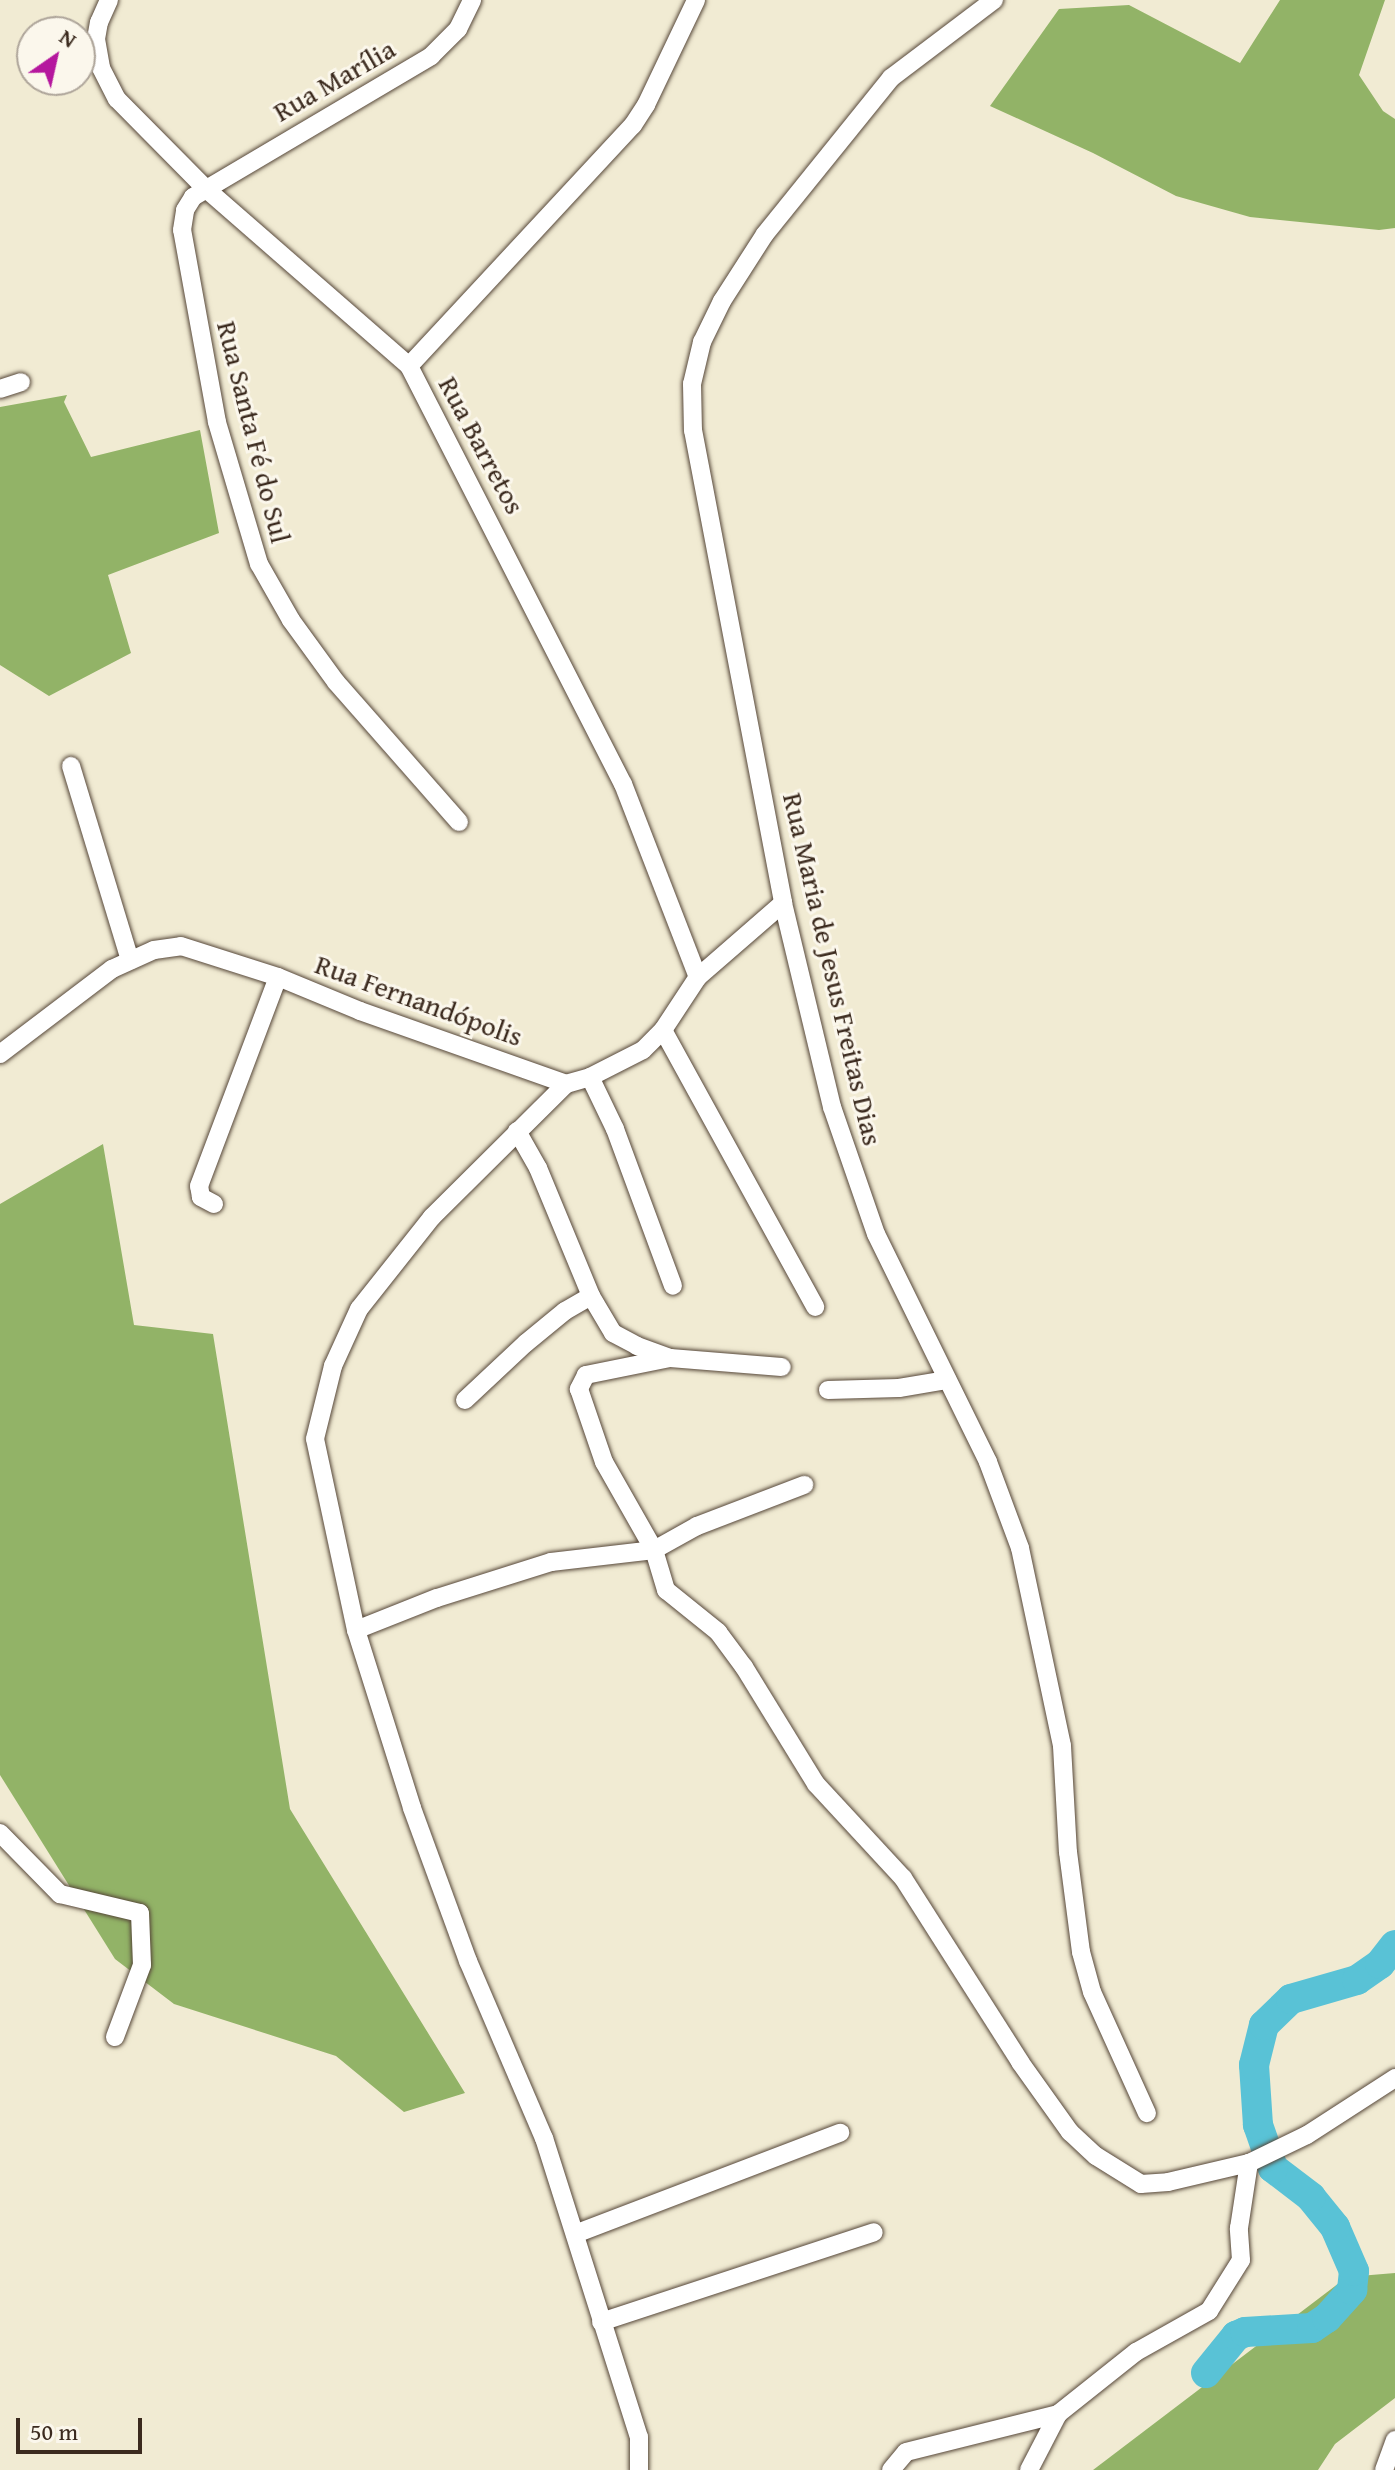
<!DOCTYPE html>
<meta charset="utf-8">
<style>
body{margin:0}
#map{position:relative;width:1395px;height:2470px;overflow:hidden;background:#f1ebd3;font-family:"Gentium Book Plus",serif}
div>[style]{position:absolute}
.forest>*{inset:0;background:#92b367}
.river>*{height:30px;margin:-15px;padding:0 15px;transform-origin:15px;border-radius:15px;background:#59c2d6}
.roads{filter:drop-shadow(0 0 2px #564739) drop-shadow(0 0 2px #564739)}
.minor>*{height:18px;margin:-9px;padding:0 9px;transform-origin:9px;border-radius:9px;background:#fff}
span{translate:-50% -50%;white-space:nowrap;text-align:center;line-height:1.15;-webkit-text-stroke:6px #fbf7ec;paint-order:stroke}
.street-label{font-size:28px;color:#3b2a1e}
.north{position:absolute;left:16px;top:16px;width:80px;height:80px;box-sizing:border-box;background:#fbf7ec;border:2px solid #aea59a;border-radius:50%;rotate:34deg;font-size:22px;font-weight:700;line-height:32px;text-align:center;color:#3b2a1e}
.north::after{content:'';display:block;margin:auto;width:28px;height:36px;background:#b5179e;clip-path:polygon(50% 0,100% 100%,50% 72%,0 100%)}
.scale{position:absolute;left:16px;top:2418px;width:126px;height:36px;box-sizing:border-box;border:4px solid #3b2a1e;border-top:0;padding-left:10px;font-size:24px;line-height:28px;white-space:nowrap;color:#3b2a1e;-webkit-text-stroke:6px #fbf7ec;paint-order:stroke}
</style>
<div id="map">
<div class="forest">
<i style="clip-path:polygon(1280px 0,1385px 0,1359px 75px,1383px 111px,1395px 119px,1395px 228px,1379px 230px,1250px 217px,1176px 196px,1093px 153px,990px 106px,1059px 9px,1129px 5px,1240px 63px)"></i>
<i style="clip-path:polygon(67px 395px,64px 402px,91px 457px,200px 430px,219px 533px,108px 575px,131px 653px,49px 696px,0 665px,0 407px)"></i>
<i style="clip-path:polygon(103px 1144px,134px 1325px,213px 1334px,290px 1809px,465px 2093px,404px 2112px,336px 2056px,174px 2004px,115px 1959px,0 1775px,0 1204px)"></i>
<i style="clip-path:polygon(1395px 2273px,1395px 2398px,1335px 2444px,1318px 2470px,1093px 2470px,1347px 2277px)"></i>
</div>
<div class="river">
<i style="left:1206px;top:2373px;width:48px;rotate:-51deg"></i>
<i style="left:1236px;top:2336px;width:10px;rotate:-24deg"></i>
<i style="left:1245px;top:2332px;width:67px;rotate:-3.4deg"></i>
<i style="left:1312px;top:2328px;width:18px;rotate:-34deg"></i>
<i style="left:1327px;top:2318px;width:38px;rotate:-48deg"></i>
<i style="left:1352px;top:2290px;width:19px;rotate:-84deg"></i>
<i style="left:1354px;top:2271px;width:48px;rotate:-113.4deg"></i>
<i style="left:1335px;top:2227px;width:38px;rotate:-129deg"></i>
<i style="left:1311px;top:2197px;width:48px;rotate:-142.7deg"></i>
<i style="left:1273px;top:2168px;width:46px;rotate:-109.2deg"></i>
<i style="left:1258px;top:2125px;width:60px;rotate:-93.8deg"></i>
<i style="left:1254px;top:2065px;width:41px;rotate:-76deg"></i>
<i style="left:1264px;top:2025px;width:37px;rotate:-44deg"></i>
<i style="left:1291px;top:1999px;width:69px;rotate:-16.1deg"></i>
<i style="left:1357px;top:1980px;width:28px;rotate:-35deg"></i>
<i style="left:1380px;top:1964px;width:24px;rotate:-52deg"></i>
</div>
<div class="roads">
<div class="minor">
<i style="left:109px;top:0;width:24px;rotate:114deg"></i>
<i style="left:99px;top:22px;width:17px;rotate:100deg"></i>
<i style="left:96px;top:39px;width:29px;rotate:80deg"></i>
<i style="left:101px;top:68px;width:35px;rotate:63deg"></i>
<i style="left:117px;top:99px;width:125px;rotate:45.3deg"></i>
<i style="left:205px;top:188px;width:271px;rotate:41.1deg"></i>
<i style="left:409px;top:366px;width:470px;rotate:62.9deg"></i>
<i style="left:623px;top:784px;width:207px;rotate:68.8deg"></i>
<i style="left:994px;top:0;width:129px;rotate:142.9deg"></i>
<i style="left:891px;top:78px;width:201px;rotate:128.9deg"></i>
<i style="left:765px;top:234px;width:80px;rotate:122.7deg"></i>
<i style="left:722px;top:301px;width:46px;rotate:116deg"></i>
<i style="left:702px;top:342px;width:43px;rotate:103.4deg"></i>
<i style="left:692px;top:384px;width:46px;rotate:88.8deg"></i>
<i style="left:693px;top:430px;width:481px;rotate:79.2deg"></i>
<i style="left:783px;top:903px;width:210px;rotate:76.5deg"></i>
<i style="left:832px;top:1107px;width:134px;rotate:70.9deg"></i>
<i style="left:876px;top:1234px;width:254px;rotate:63.8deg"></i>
<i style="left:988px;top:1462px;width:92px;rotate:69.6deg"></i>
<i style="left:1020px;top:1548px;width:202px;rotate:78deg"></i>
<i style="left:1062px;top:1746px;width:106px;rotate:86.8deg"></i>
<i style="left:1068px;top:1852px;width:101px;rotate:82.6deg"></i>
<i style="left:1081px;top:1952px;width:41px;rotate:74.6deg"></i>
<i style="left:1092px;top:1992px;width:133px;rotate:65.6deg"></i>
<i style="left:409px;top:366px;width:329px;rotate:-47.1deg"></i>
<i style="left:633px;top:125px;width:24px;rotate:-57deg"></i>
<i style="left:646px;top:105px;width:116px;rotate:-64.5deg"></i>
<i style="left:0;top:389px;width:22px;rotate:-18deg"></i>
<i style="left:71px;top:766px;width:203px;rotate:73.1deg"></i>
<i style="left:459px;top:822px;width:186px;rotate:-131.3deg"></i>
<i style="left:336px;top:682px;width:77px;rotate:-126deg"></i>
<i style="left:291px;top:620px;width:64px;rotate:-119.7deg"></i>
<i style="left:259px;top:564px;width:148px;rotate:-106.5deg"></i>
<i style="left:217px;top:422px;width:195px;rotate:-100.3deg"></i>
<i style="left:182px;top:230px;width:20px;rotate:-81deg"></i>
<i style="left:185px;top:210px;width:15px;rotate:-58deg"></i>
<i style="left:193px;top:197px;width:277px;rotate:-30.6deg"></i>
<i style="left:431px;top:56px;width:38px;rotate:-45deg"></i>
<i style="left:458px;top:29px;width:32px;rotate:-64deg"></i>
<i style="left:663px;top:1030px;width:316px;rotate:61.2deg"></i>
<i style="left:0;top:1054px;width:141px;rotate:-37.2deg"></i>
<i style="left:112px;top:969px;width:46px;rotate:-24.3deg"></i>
<i style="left:154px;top:950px;width:27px;rotate:-8deg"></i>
<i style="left:181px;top:946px;width:102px;rotate:17.7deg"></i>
<i style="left:278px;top:977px;width:89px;rotate:22.5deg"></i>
<i style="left:360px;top:1011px;width:219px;rotate:19.5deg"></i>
<i style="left:566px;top:1084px;width:25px;rotate:-16deg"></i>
<i style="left:590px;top:1077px;width:59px;rotate:-27deg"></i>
<i style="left:643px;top:1050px;width:28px;rotate:-45deg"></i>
<i style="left:663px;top:1030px;width:64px;rotate:-56.6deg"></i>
<i style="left:698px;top:977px;width:113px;rotate:-41deg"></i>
<i style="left:590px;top:1077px;width:58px;rotate:64.3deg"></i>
<i style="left:615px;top:1129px;width:167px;rotate:69.7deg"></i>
<i style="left:566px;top:1084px;width:189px;rotate:135.2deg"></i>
<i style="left:432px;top:1217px;width:117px;rotate:128.4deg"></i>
<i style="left:359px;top:1309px;width:63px;rotate:114.5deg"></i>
<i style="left:333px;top:1366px;width:75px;rotate:103.9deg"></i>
<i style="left:315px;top:1439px;width:195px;rotate:77.9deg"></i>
<i style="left:356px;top:1630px;width:187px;rotate:72.5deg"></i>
<i style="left:412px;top:1808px;width:163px;rotate:69.9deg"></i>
<i style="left:468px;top:1961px;width:193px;rotate:66.8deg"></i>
<i style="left:544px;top:2138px;width:314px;rotate:72.4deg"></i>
<i style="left:639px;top:2437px;width:33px;rotate:90deg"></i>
<i style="left:517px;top:1131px;width:43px;rotate:60.4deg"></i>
<i style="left:538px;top:1168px;width:139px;rotate:67.5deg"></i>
<i style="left:214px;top:1204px;width:15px;rotate:-152deg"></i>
<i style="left:201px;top:1197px;width:11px;rotate:-100deg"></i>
<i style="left:199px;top:1186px;width:223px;rotate:-69.3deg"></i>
<i style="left:670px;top:1358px;width:86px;rotate:168.6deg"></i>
<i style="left:586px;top:1375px;width:16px;rotate:117deg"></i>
<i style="left:579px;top:1389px;width:77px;rotate:71.1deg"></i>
<i style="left:604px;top:1462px;width:101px;rotate:60.4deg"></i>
<i style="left:654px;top:1550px;width:42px;rotate:73.3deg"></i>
<i style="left:666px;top:1590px;width:67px;rotate:38.9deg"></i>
<i style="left:718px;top:1632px;width:44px;rotate:53.4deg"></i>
<i style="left:744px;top:1667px;width:137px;rotate:58.4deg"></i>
<i style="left:816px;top:1784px;width:128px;rotate:47.2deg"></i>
<i style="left:903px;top:1878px;width:218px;rotate:57.5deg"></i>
<i style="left:1020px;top:2062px;width:86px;rotate:54.5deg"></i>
<i style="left:1070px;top:2132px;width:35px;rotate:43deg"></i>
<i style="left:1096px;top:2156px;width:53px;rotate:31.9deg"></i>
<i style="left:1141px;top:2184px;width:27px;rotate:-4deg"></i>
<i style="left:1168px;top:2182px;width:83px;rotate:-13.2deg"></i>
<i style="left:1249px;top:2163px;width:64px;rotate:-25.8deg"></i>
<i style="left:1307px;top:2135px;width:105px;rotate:-32.9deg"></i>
<i style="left:828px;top:1390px;width:71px;rotate:-1.6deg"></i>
<i style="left:899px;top:1388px;width:49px;rotate:-9.5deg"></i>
<i style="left:465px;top:1400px;width:83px;rotate:-43.1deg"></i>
<i style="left:526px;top:1343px;width:50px;rotate:-39.4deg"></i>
<i style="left:565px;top:1311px;width:30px;rotate:-30deg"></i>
<i style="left:591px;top:1296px;width:43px;rotate:59.3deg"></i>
<i style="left:613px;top:1333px;width:27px;rotate:28deg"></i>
<i style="left:637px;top:1346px;width:35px;rotate:20deg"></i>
<i style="left:670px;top:1358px;width:112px;rotate:4.6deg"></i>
<i style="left:356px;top:1630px;width:87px;rotate:-21.6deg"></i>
<i style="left:437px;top:1598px;width:120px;rotate:-17.5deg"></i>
<i style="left:551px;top:1562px;width:104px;rotate:-6.6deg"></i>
<i style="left:654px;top:1550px;width:49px;rotate:-29.2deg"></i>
<i style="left:697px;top:1526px;width:115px;rotate:-21deg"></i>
<i style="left:0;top:1833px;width:86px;rotate:45.5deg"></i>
<i style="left:60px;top:1894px;width:82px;rotate:13.4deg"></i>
<i style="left:140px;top:1913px;width:52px;rotate:87.8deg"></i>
<i style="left:142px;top:1965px;width:77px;rotate:110.6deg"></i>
<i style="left:575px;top:2234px;width:284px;rotate:-20.9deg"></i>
<i style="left:601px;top:2322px;width:287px;rotate:-18.2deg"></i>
<i style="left:891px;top:2470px;width:23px;rotate:-50deg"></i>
<i style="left:906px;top:2452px;width:157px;rotate:-14deg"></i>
<i style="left:1058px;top:2414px;width:100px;rotate:-38.5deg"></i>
<i style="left:1136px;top:2352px;width:84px;rotate:-29.3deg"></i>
<i style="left:1209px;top:2311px;width:60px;rotate:-57.9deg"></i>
<i style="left:1241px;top:2260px;width:32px;rotate:-94deg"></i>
<i style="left:1239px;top:2228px;width:66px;rotate:-81.3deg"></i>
<i style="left:1029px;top:2470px;width:63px;rotate:-62.6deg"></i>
<i style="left:1384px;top:2470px;width:32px;rotate:-70deg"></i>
</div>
</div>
<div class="street-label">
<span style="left:334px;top:80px;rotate:-30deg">Rua Marília</span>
<span style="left:254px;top:432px;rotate:76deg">Rua Santa Fé do Sul</span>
<span style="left:482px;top:445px;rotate:62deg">Rua Barretos</span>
<span style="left:833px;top:969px;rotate:77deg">Rua Maria de Jesus Freitas Dias</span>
<span style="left:419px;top:1000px;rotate:20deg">Rua Fernandópolis</span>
</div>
<div class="north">N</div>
<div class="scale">50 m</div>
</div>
